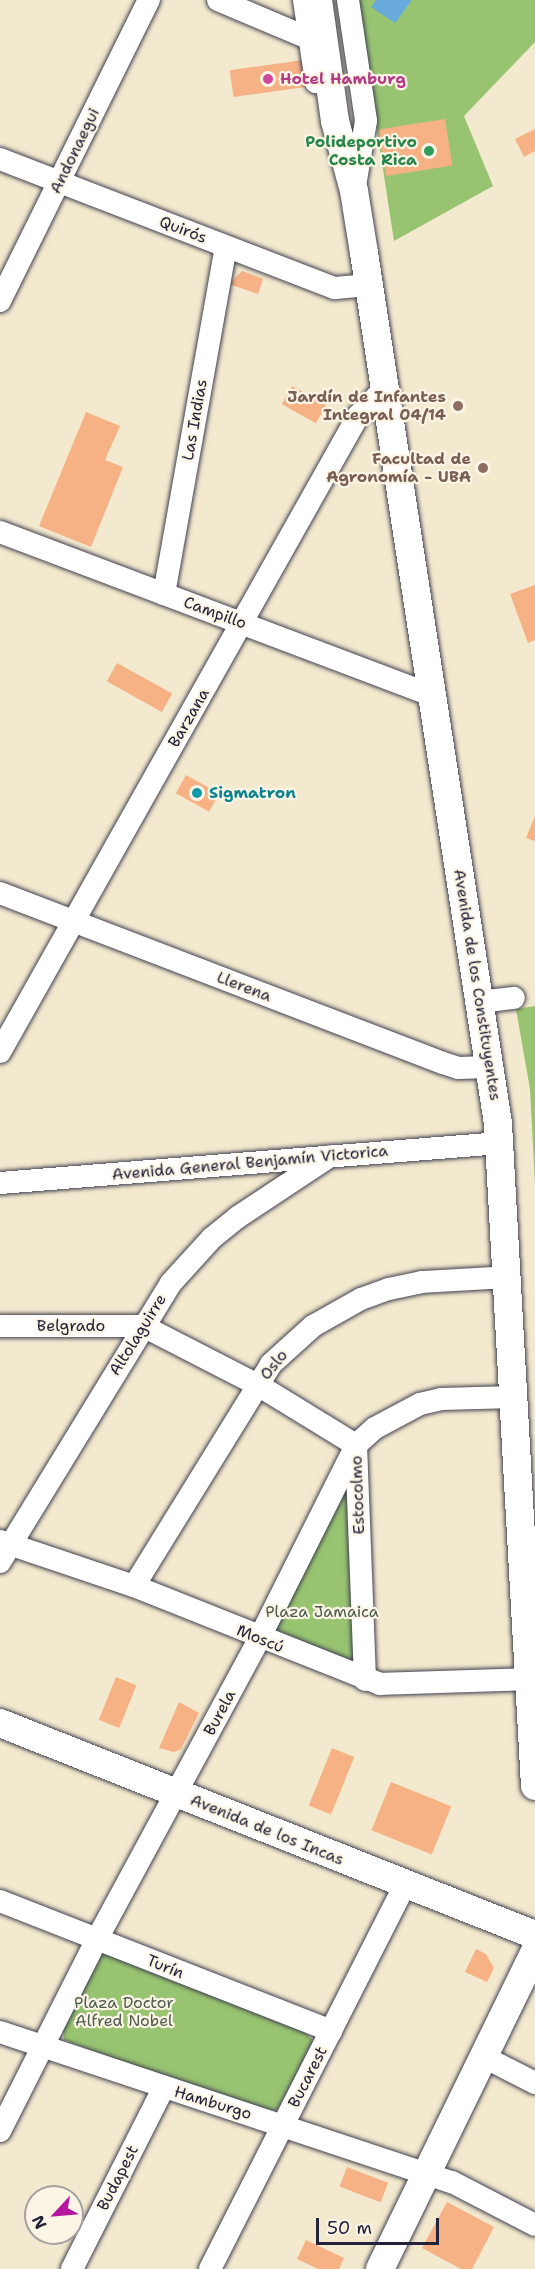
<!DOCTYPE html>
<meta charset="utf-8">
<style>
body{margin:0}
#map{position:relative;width:535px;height:2269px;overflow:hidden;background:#f3e9ce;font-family:"Shantell Sans",sans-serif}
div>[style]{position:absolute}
.green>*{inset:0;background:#98c471}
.water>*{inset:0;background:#67aadb}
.building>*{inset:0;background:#f6b185;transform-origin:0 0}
.roads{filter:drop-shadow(0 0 2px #414051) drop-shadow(0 0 2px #414051)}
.minor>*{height:22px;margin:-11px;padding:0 11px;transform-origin:11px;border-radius:11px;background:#fff}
.major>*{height:28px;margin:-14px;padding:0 14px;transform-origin:14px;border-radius:14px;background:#fff}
.dots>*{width:16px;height:16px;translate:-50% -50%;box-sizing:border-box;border:3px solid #fcf5e5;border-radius:50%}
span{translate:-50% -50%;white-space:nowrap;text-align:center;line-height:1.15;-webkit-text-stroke:4.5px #fcf5e5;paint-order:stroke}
.hotel-label{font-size:16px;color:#b23c85;font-weight:700}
.left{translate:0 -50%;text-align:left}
.leisure-label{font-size:16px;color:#27864d;font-weight:700}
.right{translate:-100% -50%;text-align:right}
.street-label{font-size:16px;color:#22223b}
.education-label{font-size:16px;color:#785e54;font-weight:700}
.culture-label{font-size:16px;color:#0d838f;font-weight:700}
.park-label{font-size:16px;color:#4b5b4e}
.north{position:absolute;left:24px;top:2185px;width:60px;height:60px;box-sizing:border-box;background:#fcf5e5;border:2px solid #a5a1a1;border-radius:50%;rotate:244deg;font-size:16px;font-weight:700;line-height:24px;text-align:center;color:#22223b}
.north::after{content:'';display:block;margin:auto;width:21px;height:27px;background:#b5179e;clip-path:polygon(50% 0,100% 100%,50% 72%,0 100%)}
.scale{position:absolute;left:316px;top:2218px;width:123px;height:27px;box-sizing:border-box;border:3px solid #22223b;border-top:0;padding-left:8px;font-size:18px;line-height:21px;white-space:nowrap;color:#22223b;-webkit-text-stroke:4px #fcf5e5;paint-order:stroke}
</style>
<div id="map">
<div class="green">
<i style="clip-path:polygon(357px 0,535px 0,535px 42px,464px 116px,493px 186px,394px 241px)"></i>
<i style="clip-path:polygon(535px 1006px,535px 1184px,530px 1089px,516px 1009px)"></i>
<i style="clip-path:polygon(353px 1466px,361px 1670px,270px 1632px)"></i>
<i style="clip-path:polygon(100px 1952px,303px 2029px,314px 2042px,278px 2109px,265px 2113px,64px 2040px,63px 2028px)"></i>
</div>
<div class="water">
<i style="clip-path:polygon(376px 0,412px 0,395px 23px,371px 7px)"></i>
</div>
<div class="building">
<i style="left:303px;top:60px;width:27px;height:74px;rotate:82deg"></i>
<i style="left:445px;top:119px;width:47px;height:67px;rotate:81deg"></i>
<i style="clip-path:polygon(535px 129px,535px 151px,524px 157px,515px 139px)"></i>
<i style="clip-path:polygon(242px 271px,263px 279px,258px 294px,229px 284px)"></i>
<i style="left:292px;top:386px;width:39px;height:21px;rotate:29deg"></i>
<i style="clip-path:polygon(86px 412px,120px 426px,105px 460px,123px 467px,91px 547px,39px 526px)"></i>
<i style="clip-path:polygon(535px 585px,535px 640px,528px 643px,510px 594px)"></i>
<i style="left:117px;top:663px;width:63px;height:21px;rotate:29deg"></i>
<i style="left:186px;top:775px;width:38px;height:21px;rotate:29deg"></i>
<i style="clip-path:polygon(535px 816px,535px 841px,526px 838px)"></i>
<i style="left:116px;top:1677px;width:22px;height:46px;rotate:22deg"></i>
<i style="clip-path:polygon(179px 1702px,199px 1713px,181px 1749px,174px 1752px,159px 1748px)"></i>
<i style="left:332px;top:1748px;width:24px;height:62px;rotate:22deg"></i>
<i style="left:391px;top:1782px;width:65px;height:52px;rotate:22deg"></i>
<i style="clip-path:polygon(476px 1949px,486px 1954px,494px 1968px,487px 1982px,465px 1972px)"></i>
<i style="left:347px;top:2167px;width:44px;height:21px;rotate:21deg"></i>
<i style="clip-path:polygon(447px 2202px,494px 2227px,472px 2269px,461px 2269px,422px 2248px)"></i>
<i style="clip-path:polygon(306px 2240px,344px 2258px,339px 2269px,318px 2269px,297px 2259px)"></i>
</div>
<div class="roads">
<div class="minor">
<i style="left:218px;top:0;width:98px;rotate:22.9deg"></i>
<i style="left:304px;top:0;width:83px;rotate:81.7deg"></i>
<i style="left:348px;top:0;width:122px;rotate:81.5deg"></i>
<i style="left:366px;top:121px;width:66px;rotate:99.6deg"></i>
<i style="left:0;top:159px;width:359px;rotate:21.1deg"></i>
<i style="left:335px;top:288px;width:34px;rotate:-5deg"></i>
<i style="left:0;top:301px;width:336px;rotate:-63.7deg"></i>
<i style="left:0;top:532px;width:461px;rotate:20.7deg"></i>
<i style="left:164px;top:594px;width:352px;rotate:-79.9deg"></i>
<i style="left:0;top:893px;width:474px;rotate:21deg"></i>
<i style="left:443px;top:1063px;width:16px;rotate:18deg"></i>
<i style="left:458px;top:1068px;width:32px;rotate:-2deg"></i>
<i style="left:480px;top:1002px;width:34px;rotate:-7deg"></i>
<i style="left:0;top:1052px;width:730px;rotate:-60.63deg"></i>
<i style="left:358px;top:416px;width:39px;rotate:-46deg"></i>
<i style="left:0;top:1183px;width:502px;rotate:-4.57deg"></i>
<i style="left:0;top:1326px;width:143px"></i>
<i style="left:143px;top:1326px;width:129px;rotate:27.2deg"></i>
<i style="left:258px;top:1385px;width:115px;rotate:31.5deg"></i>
<i style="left:356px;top:1445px;width:235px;rotate:87.8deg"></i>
<i style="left:0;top:1541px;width:141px;rotate:18.6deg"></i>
<i style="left:134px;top:1586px;width:265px;rotate:21.7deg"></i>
<i style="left:380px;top:1684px;width:150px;rotate:-1.9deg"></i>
<i style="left:0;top:1562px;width:327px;rotate:-58.5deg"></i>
<i style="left:171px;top:1283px;width:61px;rotate:-47.7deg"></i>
<i style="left:212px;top:1238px;width:33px;rotate:-39deg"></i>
<i style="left:238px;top:1217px;width:110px;rotate:-33.5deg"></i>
<i style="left:134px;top:1586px;width:261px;rotate:-58.3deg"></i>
<i style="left:271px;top:1364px;width:57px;rotate:-42.1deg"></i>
<i style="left:313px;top:1326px;width:55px;rotate:-29.4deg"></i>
<i style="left:361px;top:1299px;width:30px;rotate:-20deg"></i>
<i style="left:389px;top:1289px;width:34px;rotate:-12deg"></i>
<i style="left:422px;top:1282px;width:87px;rotate:-3.3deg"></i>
<i style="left:0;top:1901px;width:356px;rotate:21.4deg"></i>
<i style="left:0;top:2032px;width:476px;rotate:18.4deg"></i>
<i style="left:452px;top:2182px;width:93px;rotate:27.4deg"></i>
<i style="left:484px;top:2057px;width:57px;rotate:27deg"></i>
<i style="left:0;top:2131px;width:215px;rotate:-63.2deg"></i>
<i style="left:97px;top:1939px;width:341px;rotate:-61.6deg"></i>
<i style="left:259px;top:1639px;width:217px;rotate:-63.4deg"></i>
<i style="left:356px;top:1445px;width:25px;rotate:-42deg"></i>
<i style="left:375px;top:1428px;width:51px;rotate:-28.1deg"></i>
<i style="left:420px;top:1404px;width:22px;rotate:-13deg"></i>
<i style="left:441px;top:1399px;width:74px;rotate:-1.5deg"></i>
<i style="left:72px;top:2269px;width:204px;rotate:-63.2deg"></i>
<i style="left:210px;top:2269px;width:432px;rotate:-63.1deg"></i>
</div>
<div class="major">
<i style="left:318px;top:0;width:122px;rotate:82deg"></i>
<i style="left:335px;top:121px;width:73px;rotate:74.8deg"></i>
<i style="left:354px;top:191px;width:63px;rotate:80.8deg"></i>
<i style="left:364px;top:253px;width:881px;rotate:81.25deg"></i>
<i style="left:498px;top:1124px;width:663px;rotate:86.8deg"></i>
<i style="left:0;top:1723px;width:575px;rotate:21.62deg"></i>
<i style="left:380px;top:2269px;width:354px;rotate:-64deg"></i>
</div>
</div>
<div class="dots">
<i style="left:268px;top:79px;background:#d1479c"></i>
<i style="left:429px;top:151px;background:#2e9e5b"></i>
<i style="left:458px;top:406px;background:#8d6e63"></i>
<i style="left:483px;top:468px;background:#8d6e63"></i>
<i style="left:197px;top:793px;background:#0f9aa8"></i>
</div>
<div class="hotel-label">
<span class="left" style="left:280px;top:79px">Hotel Hamburg</span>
</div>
<div class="leisure-label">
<span class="right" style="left:417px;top:151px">Polideportivo<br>Costa Rica</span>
</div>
<div class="street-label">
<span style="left:75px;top:151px;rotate:-64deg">Andonaegui</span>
<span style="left:183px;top:230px;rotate:21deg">Quirós</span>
<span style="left:195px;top:420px;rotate:-80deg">Las Indias</span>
<span style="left:215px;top:613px;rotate:20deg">Campillo</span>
<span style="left:189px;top:718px;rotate:-60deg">Barzana</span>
<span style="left:477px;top:985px;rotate:81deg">Avenida de los Constituyentes</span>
<span style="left:244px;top:987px;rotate:21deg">Llerena</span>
<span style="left:250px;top:1163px;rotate:-5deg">Avenida General Benjamín Victorica</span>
<span style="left:71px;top:1326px">Belgrado</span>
<span style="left:138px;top:1335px;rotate:-58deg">Altolaguirre</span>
<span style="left:274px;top:1365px;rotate:-51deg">Oslo</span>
<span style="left:358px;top:1495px;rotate:-92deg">Estocolmo</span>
<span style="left:260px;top:1639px;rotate:22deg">Moscú</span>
<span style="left:220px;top:1713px;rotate:-62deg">Burela</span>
<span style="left:267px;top:1830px;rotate:22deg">Avenida de los Incas</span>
<span style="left:165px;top:1967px;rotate:22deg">Turín</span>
<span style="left:308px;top:2077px;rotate:-63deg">Bucarest</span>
<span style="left:213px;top:2103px;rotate:17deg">Hamburgo</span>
<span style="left:118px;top:2178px;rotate:-63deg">Budapest</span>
</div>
<div class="education-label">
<span class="right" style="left:446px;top:406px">Jardín de Infantes<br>Integral 04/14</span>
<span class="right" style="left:471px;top:468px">Facultad de<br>Agronomía - UBA</span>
</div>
<div class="culture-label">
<span class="left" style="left:209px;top:793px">Sigmatron</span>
</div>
<div class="park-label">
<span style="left:322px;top:1612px">Plaza Jamaica</span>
<span style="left:124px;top:2012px">Plaza Doctor<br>Alfred Nobel</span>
</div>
<div class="north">N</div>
<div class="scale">50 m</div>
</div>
